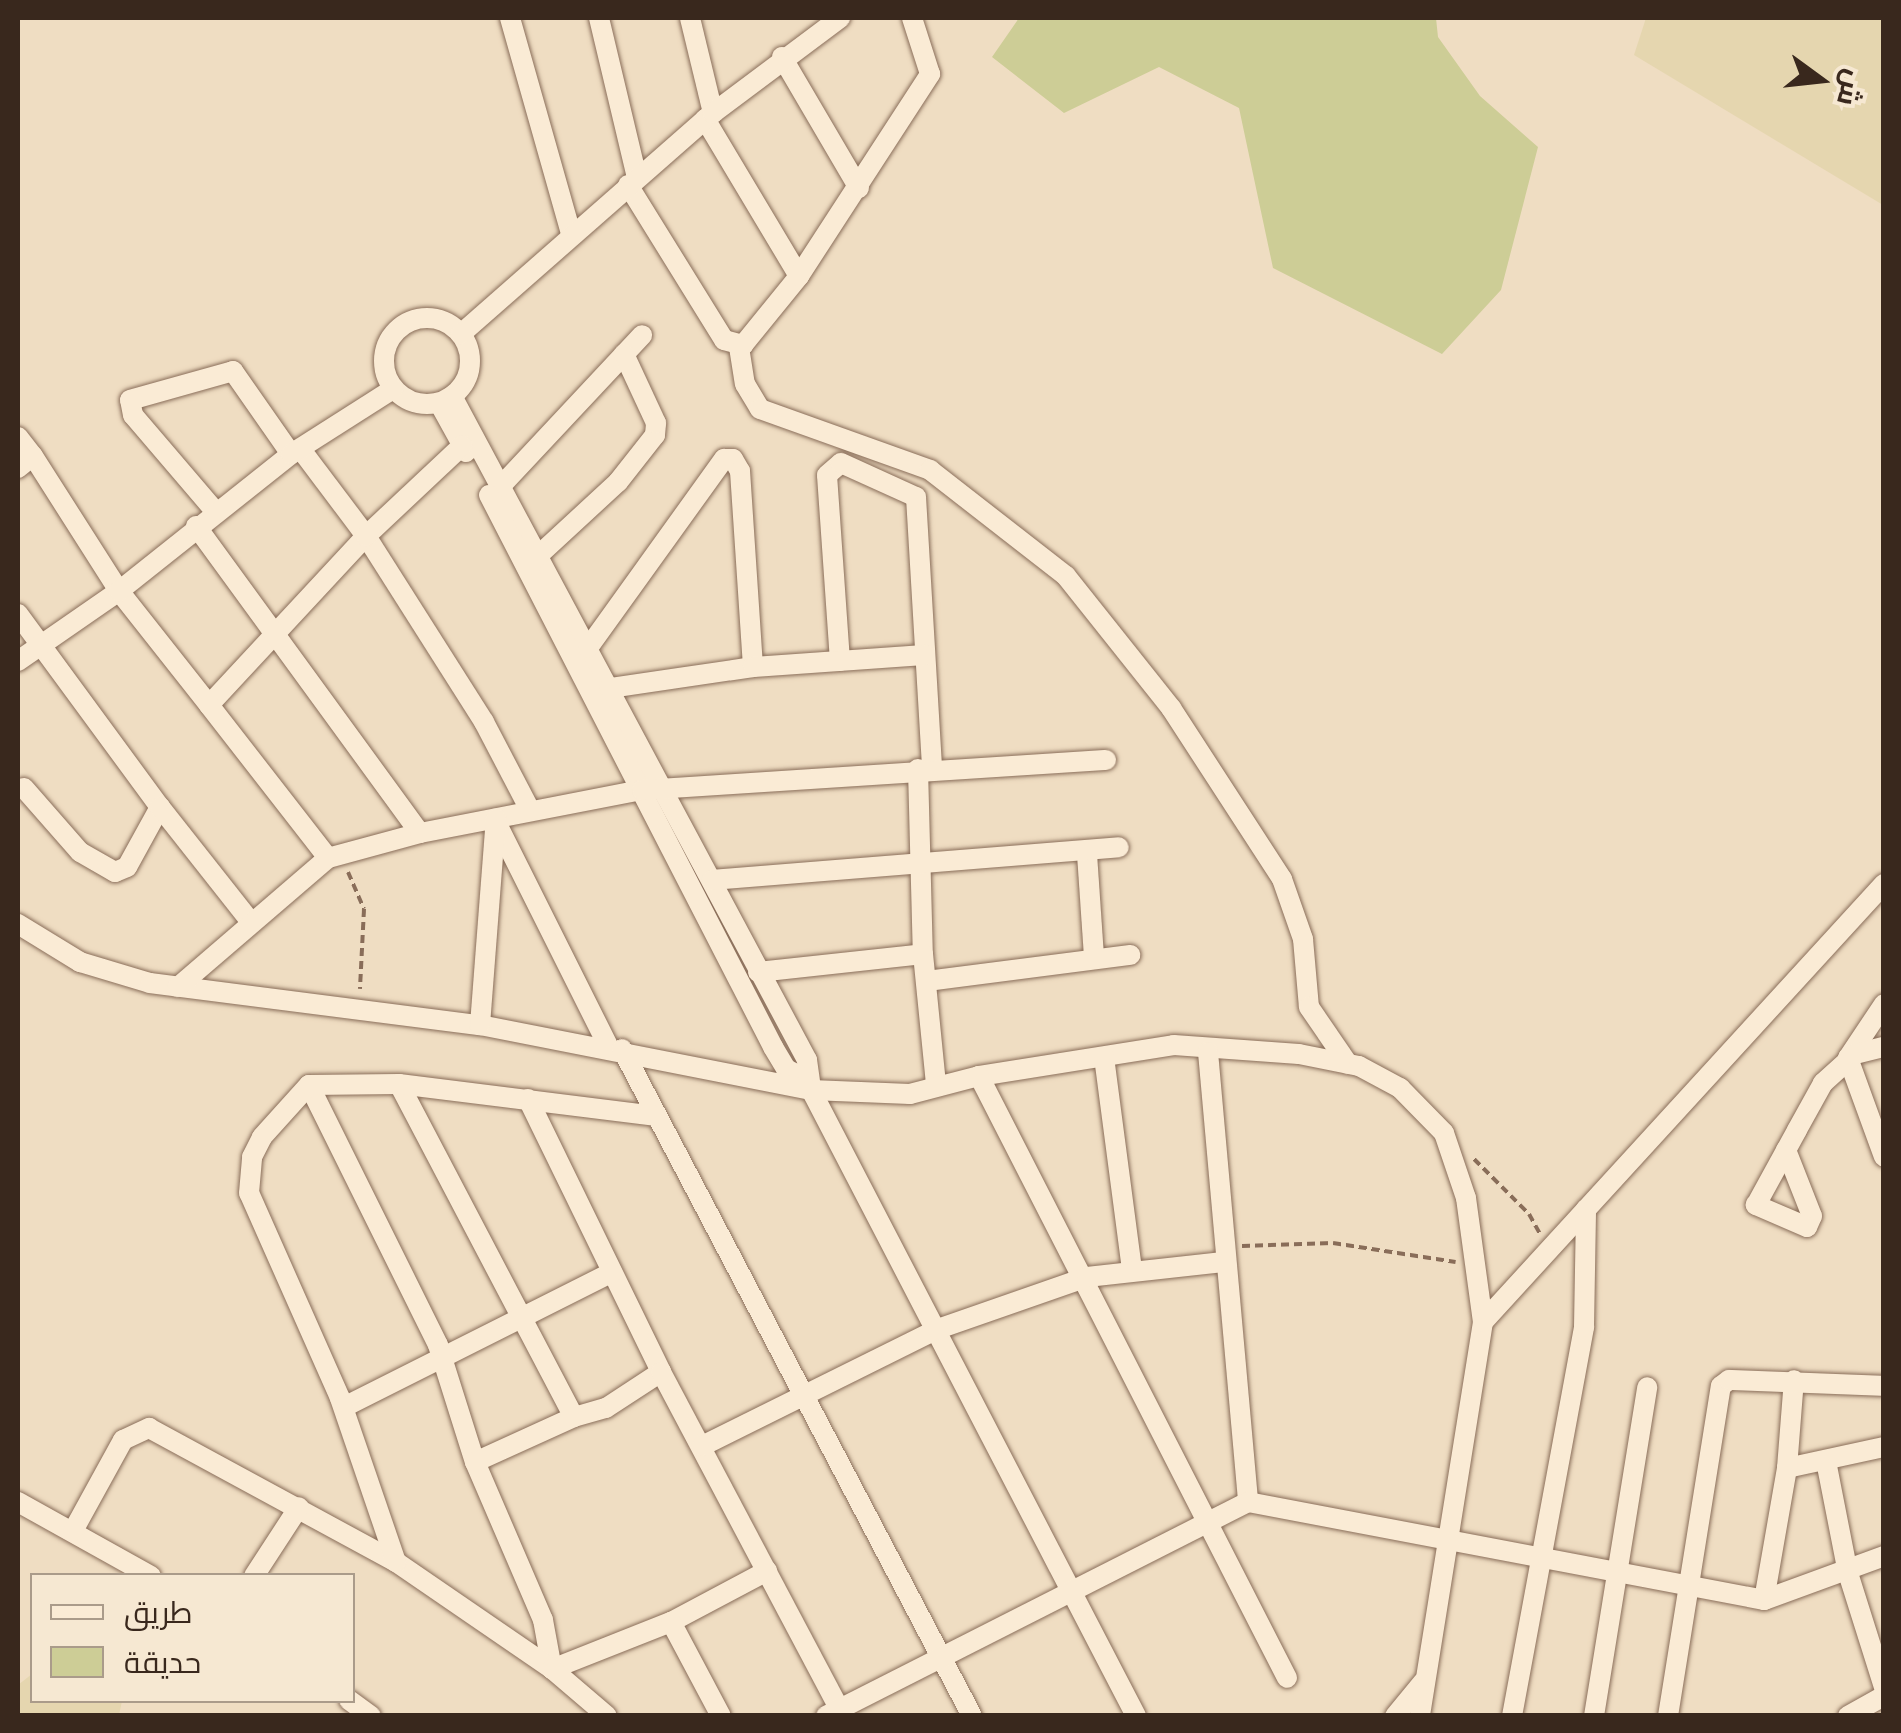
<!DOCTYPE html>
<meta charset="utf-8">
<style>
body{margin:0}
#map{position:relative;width:1901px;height:1733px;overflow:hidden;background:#efddc2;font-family:"Zilla Slab",Cairo,serif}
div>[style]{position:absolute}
.farmland>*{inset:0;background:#e5d6af}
.green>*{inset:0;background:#cdcd96}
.path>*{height:4px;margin-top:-2px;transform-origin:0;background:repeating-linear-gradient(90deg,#896d59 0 8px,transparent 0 13px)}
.roads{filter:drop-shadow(0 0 2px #896d59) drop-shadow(0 0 2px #896d59)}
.minor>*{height:20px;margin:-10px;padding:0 10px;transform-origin:10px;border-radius:10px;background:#faebd5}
.minor>.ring{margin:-10px;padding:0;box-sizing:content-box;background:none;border:20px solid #faebd5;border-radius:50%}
span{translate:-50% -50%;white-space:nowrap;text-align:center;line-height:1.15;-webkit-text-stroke:10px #f6e8d2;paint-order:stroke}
.frame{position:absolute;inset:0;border:20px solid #39281d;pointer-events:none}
.legend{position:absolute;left:30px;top:1573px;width:325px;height:130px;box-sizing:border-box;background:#f6e8d2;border:2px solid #aa9b8a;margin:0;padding:12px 18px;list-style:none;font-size:30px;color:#39281d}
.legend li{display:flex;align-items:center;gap:20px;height:50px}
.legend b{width:50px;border:2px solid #aa9b8a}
.north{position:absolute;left:1771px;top:30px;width:100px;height:100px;-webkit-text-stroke:8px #f6e8d2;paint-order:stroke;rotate:105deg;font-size:28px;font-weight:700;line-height:40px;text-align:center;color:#39281d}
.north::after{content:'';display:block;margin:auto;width:35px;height:45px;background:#39281d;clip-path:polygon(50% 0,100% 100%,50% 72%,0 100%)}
</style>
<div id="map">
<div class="farmland">
<i style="clip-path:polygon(1646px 18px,1883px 18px,1883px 205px,1634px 55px)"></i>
<i style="clip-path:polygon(32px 1674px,32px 1700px,122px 1701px,119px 1715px,18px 1715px,18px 1685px)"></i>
</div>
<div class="green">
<i style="clip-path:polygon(1019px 18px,1436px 18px,1438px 37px,1480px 96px,1538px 147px,1501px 290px,1442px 354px,1273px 268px,1239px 108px,1159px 67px,1064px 113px,992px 57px)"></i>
</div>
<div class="path">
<i style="left:348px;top:872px;width:40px;rotate:66.6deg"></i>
<i style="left:364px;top:909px;width:80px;rotate:92.9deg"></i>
<i style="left:1474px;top:1159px;width:78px;rotate:45deg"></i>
<i style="left:1529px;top:1214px;width:23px;rotate:61deg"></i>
<i style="left:1242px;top:1246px;width:91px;rotate:-1.9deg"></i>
<i style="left:1333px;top:1243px;width:124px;rotate:8.8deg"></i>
</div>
<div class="roads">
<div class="minor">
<i style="left:510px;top:18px;width:223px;rotate:74.2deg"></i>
<i style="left:599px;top:18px;width:163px;rotate:76.6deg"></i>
<i style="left:690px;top:18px;width:98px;rotate:76.4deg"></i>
<i style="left:782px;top:57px;width:152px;rotate:59.6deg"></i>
<i style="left:705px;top:119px;width:183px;rotate:59.1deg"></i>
<i style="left:628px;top:185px;width:182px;rotate:58.2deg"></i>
<i style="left:724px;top:340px;width:20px;rotate:15deg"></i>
<i style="left:743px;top:345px;width:89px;rotate:-50.9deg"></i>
<i style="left:799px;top:276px;width:241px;rotate:-57deg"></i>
<i style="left:930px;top:74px;width:59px;rotate:-107.8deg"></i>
<i class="ring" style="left:384px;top:318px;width:66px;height:66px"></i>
<i style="left:461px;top:334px;width:335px;rotate:-41.3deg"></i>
<i style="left:713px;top:113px;width:159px;rotate:-36.8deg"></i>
<i style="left:739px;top:347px;width:37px;rotate:81deg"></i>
<i style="left:745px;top:384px;width:29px;rotate:59deg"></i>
<i style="left:760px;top:409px;width:181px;rotate:19.7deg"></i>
<i style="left:930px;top:470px;width:172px;rotate:37.9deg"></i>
<i style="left:1066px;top:576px;width:169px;rotate:51.5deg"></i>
<i style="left:1171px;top:708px;width:204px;rotate:57deg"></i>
<i style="left:1282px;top:879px;width:64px;rotate:70.7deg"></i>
<i style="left:1303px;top:939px;width:68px;rotate:85deg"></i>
<i style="left:1309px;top:1007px;width:69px;rotate:55.6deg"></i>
<i style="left:452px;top:396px;width:753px;rotate:61.87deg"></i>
<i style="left:807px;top:1060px;width:30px;rotate:82deg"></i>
<i style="left:811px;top:1090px;width:705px;rotate:62.56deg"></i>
<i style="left:439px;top:403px;width:56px;rotate:61.1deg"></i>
<i style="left:18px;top:437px;width:24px;rotate:52deg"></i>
<i style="left:302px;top:451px;width:106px;rotate:53deg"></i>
<i style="left:366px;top:536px;width:220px;rotate:57.6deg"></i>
<i style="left:484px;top:722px;width:99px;rotate:62.4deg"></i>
<i style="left:18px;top:468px;width:19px;rotate:-39deg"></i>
<i style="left:33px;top:456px;width:160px;rotate:57.5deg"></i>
<i style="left:119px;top:591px;width:145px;rotate:51.7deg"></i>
<i style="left:209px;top:705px;width:231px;rotate:-47.1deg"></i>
<i style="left:366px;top:536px;width:132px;rotate:-43.2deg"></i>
<i style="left:500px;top:487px;width:208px;rotate:-46.9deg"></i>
<i style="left:489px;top:495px;width:621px;rotate:62.77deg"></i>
<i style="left:773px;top:1047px;width:26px;rotate:59deg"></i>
<i style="left:786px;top:1069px;width:22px;rotate:27deg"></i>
<i style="left:215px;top:511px;width:126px;rotate:-130.5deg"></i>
<i style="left:133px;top:415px;width:15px;rotate:-101deg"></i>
<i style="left:130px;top:400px;width:107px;rotate:-15.7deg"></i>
<i style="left:233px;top:371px;width:101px;rotate:55.1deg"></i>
<i style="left:196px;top:526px;width:380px;rotate:53.9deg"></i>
<i style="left:528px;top:565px;width:122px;rotate:-42.7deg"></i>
<i style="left:618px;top:482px;width:60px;rotate:-51.8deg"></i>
<i style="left:655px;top:435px;width:12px;rotate:-85deg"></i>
<i style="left:656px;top:423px;width:76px;rotate:-114.9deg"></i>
<i style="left:18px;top:614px;width:240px;rotate:53.7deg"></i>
<i style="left:160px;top:807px;width:68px;rotate:118.8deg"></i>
<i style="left:127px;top:867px;width:13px;rotate:157deg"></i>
<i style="left:115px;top:872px;width:40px;rotate:-150.3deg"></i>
<i style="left:80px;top:852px;width:85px;rotate:-131.2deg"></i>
<i style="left:588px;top:648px;width:233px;rotate:-54.3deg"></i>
<i style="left:724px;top:459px;width:9px"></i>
<i style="left:733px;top:459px;width:14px;rotate:60deg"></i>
<i style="left:740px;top:471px;width:196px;rotate:86.2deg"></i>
<i style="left:753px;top:667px;width:145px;rotate:171.6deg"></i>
<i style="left:18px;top:661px;width:123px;rotate:-34.7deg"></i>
<i style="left:119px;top:591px;width:220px;rotate:-38.5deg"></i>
<i style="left:291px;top:454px;width:121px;rotate:-32.5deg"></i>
<i style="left:840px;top:661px;width:186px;rotate:-94deg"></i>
<i style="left:827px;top:475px;width:18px;rotate:-41deg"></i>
<i style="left:841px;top:463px;width:82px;rotate:24.4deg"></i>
<i style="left:916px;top:497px;width:270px;rotate:86.6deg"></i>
<i style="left:753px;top:667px;width:172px;rotate:-4deg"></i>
<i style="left:209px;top:705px;width:194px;rotate:52.1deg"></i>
<i style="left:918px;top:769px;width:185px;rotate:88.5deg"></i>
<i style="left:923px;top:954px;width:132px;rotate:84.3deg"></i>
<i style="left:160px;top:807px;width:145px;rotate:51.7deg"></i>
<i style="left:496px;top:822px;width:250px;rotate:63.4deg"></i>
<i style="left:1087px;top:854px;width:104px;rotate:86.1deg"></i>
<i style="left:712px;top:880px;width:408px;rotate:-4.6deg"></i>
<i style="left:18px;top:924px;width:73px;rotate:31.5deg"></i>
<i style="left:80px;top:962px;width:73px;rotate:16.7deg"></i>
<i style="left:150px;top:983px;width:333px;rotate:7.3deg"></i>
<i style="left:480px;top:1025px;width:337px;rotate:11.1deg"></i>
<i style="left:811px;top:1090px;width:99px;rotate:2.3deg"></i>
<i style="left:910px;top:1094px;width:71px;rotate:-14.6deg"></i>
<i style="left:979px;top:1076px;width:197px;rotate:-9deg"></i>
<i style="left:1174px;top:1045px;width:125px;rotate:4.1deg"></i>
<i style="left:1299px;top:1054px;width:61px;rotate:11.3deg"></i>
<i style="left:1359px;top:1066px;width:47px;rotate:28.2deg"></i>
<i style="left:1400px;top:1088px;width:63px;rotate:45.6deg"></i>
<i style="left:1444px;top:1133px;width:69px;rotate:71.3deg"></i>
<i style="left:1466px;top:1198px;width:125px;rotate:82.2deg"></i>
<i style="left:1483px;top:1322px;width:399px;rotate:99.1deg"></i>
<i style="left:758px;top:972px;width:166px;rotate:-6.2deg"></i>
<i style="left:927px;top:981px;width:205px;rotate:-7.3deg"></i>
<i style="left:178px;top:987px;width:198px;rotate:-40.7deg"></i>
<i style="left:328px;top:858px;width:95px;rotate:-15.2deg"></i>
<i style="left:420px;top:833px;width:226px;rotate:-11deg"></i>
<i style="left:642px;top:790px;width:465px;rotate:-3.7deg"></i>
<i style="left:1884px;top:1004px;width:65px;rotate:123.7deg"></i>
<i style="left:1848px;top:1058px;width:105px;rotate:70deg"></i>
<i style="left:480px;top:1025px;width:207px;rotate:-85.6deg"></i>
<i style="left:622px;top:1049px;width:753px;rotate:62.31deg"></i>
<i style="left:1208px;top:1052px;width:452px;rotate:84.9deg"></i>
<i style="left:1104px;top:1057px;width:216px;rotate:82.5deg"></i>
<i style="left:979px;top:1076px;width:676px;rotate:62.9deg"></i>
<i style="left:399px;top:1084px;width:376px;rotate:62.3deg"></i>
<i style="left:574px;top:1417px;width:33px;rotate:-16deg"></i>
<i style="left:606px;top:1408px;width:66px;rotate:-33.2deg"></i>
<i style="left:309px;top:1085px;width:290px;rotate:63.6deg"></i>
<i style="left:438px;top:1345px;width:123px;rotate:72.5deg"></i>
<i style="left:475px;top:1462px;width:172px;rotate:66.7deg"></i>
<i style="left:543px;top:1620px;width:50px;rotate:79.6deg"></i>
<i style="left:552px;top:1669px;width:128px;rotate:-21.6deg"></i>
<i style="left:671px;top:1622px;width:109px;rotate:-28deg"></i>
<i style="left:528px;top:1099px;width:304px;rotate:64deg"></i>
<i style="left:661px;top:1372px;width:389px;rotate:62.1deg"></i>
<i style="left:1786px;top:1150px;width:71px;rotate:68.5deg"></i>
<i style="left:1812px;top:1216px;width:12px;rotate:114deg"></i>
<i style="left:1807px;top:1227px;width:56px;rotate:-156.7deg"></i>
<i style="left:1756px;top:1205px;width:85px;rotate:-61.3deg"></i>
<i style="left:1797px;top:1130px;width:54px;rotate:-61deg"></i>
<i style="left:1823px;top:1083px;width:43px;rotate:-42.2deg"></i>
<i style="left:1855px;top:1054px;width:30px;rotate:-14deg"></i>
<i style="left:1483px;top:1322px;width:594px;rotate:-47.53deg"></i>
<i style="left:344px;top:1407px;width:300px;rotate:-26.7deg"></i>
<i style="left:702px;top:1446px;width:263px;rotate:-26.4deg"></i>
<i style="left:938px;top:1329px;width:158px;rotate:-19.2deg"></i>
<i style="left:1087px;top:1277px;width:137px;rotate:-6.3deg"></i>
<i style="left:1826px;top:1461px;width:114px;rotate:78.9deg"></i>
<i style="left:1848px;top:1573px;width:120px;rotate:72.5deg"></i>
<i style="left:475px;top:1462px;width:109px;rotate:-24.4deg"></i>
<i style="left:1787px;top:1468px;width:99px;rotate:-12.2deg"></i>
<i style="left:18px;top:1502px;width:152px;rotate:29.1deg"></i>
<i style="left:73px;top:1531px;width:104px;rotate:-61.2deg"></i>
<i style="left:123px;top:1440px;width:29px;rotate:-25deg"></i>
<i style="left:149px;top:1428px;width:281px;rotate:28.5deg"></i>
<i style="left:396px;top:1562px;width:189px;rotate:34.4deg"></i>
<i style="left:552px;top:1669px;width:72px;rotate:40.5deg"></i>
<i style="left:396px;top:1562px;width:173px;rotate:-108.9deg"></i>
<i style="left:340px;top:1398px;width:224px;rotate:-113.9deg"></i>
<i style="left:249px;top:1193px;width:36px;rotate:-85deg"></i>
<i style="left:252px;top:1157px;width:22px;rotate:-63deg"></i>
<i style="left:262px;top:1137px;width:70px;rotate:-47.9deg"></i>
<i style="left:309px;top:1085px;width:90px;rotate:-0.6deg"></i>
<i style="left:399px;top:1084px;width:258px;rotate:7.1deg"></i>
<i style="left:254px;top:1576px;width:82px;rotate:-56.9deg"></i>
<i style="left:1764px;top:1600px;width:134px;rotate:-80.1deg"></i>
<i style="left:1787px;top:1468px;width:88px;rotate:-85.5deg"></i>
<i style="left:671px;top:1622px;width:106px;rotate:62deg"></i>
<i style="left:349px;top:1700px;width:27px;rotate:36deg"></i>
<i style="left:826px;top:1716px;width:473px;rotate:-26.9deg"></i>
<i style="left:1248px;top:1502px;width:525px;rotate:10.75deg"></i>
<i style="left:1764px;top:1600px;width:128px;rotate:-20.1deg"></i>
<i style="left:1395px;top:1716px;width:44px;rotate:-50.5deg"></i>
<i style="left:1512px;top:1716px;width:396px;rotate:-79.5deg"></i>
<i style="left:1584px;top:1327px;width:118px;rotate:-89deg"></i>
<i style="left:1594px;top:1716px;width:333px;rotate:-80.8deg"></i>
<i style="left:1668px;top:1716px;width:334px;rotate:-80.9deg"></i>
<i style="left:1721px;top:1386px;width:10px;rotate:-37deg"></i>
<i style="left:1729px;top:1380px;width:155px;rotate:2.2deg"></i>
<i style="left:1848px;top:1716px;width:41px;rotate:-29.1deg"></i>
</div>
</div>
<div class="frame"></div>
<ul class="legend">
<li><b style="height:12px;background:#faebd5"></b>طريق</li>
<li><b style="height:28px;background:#cdcd96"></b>حديقة</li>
</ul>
<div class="north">ش</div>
</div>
